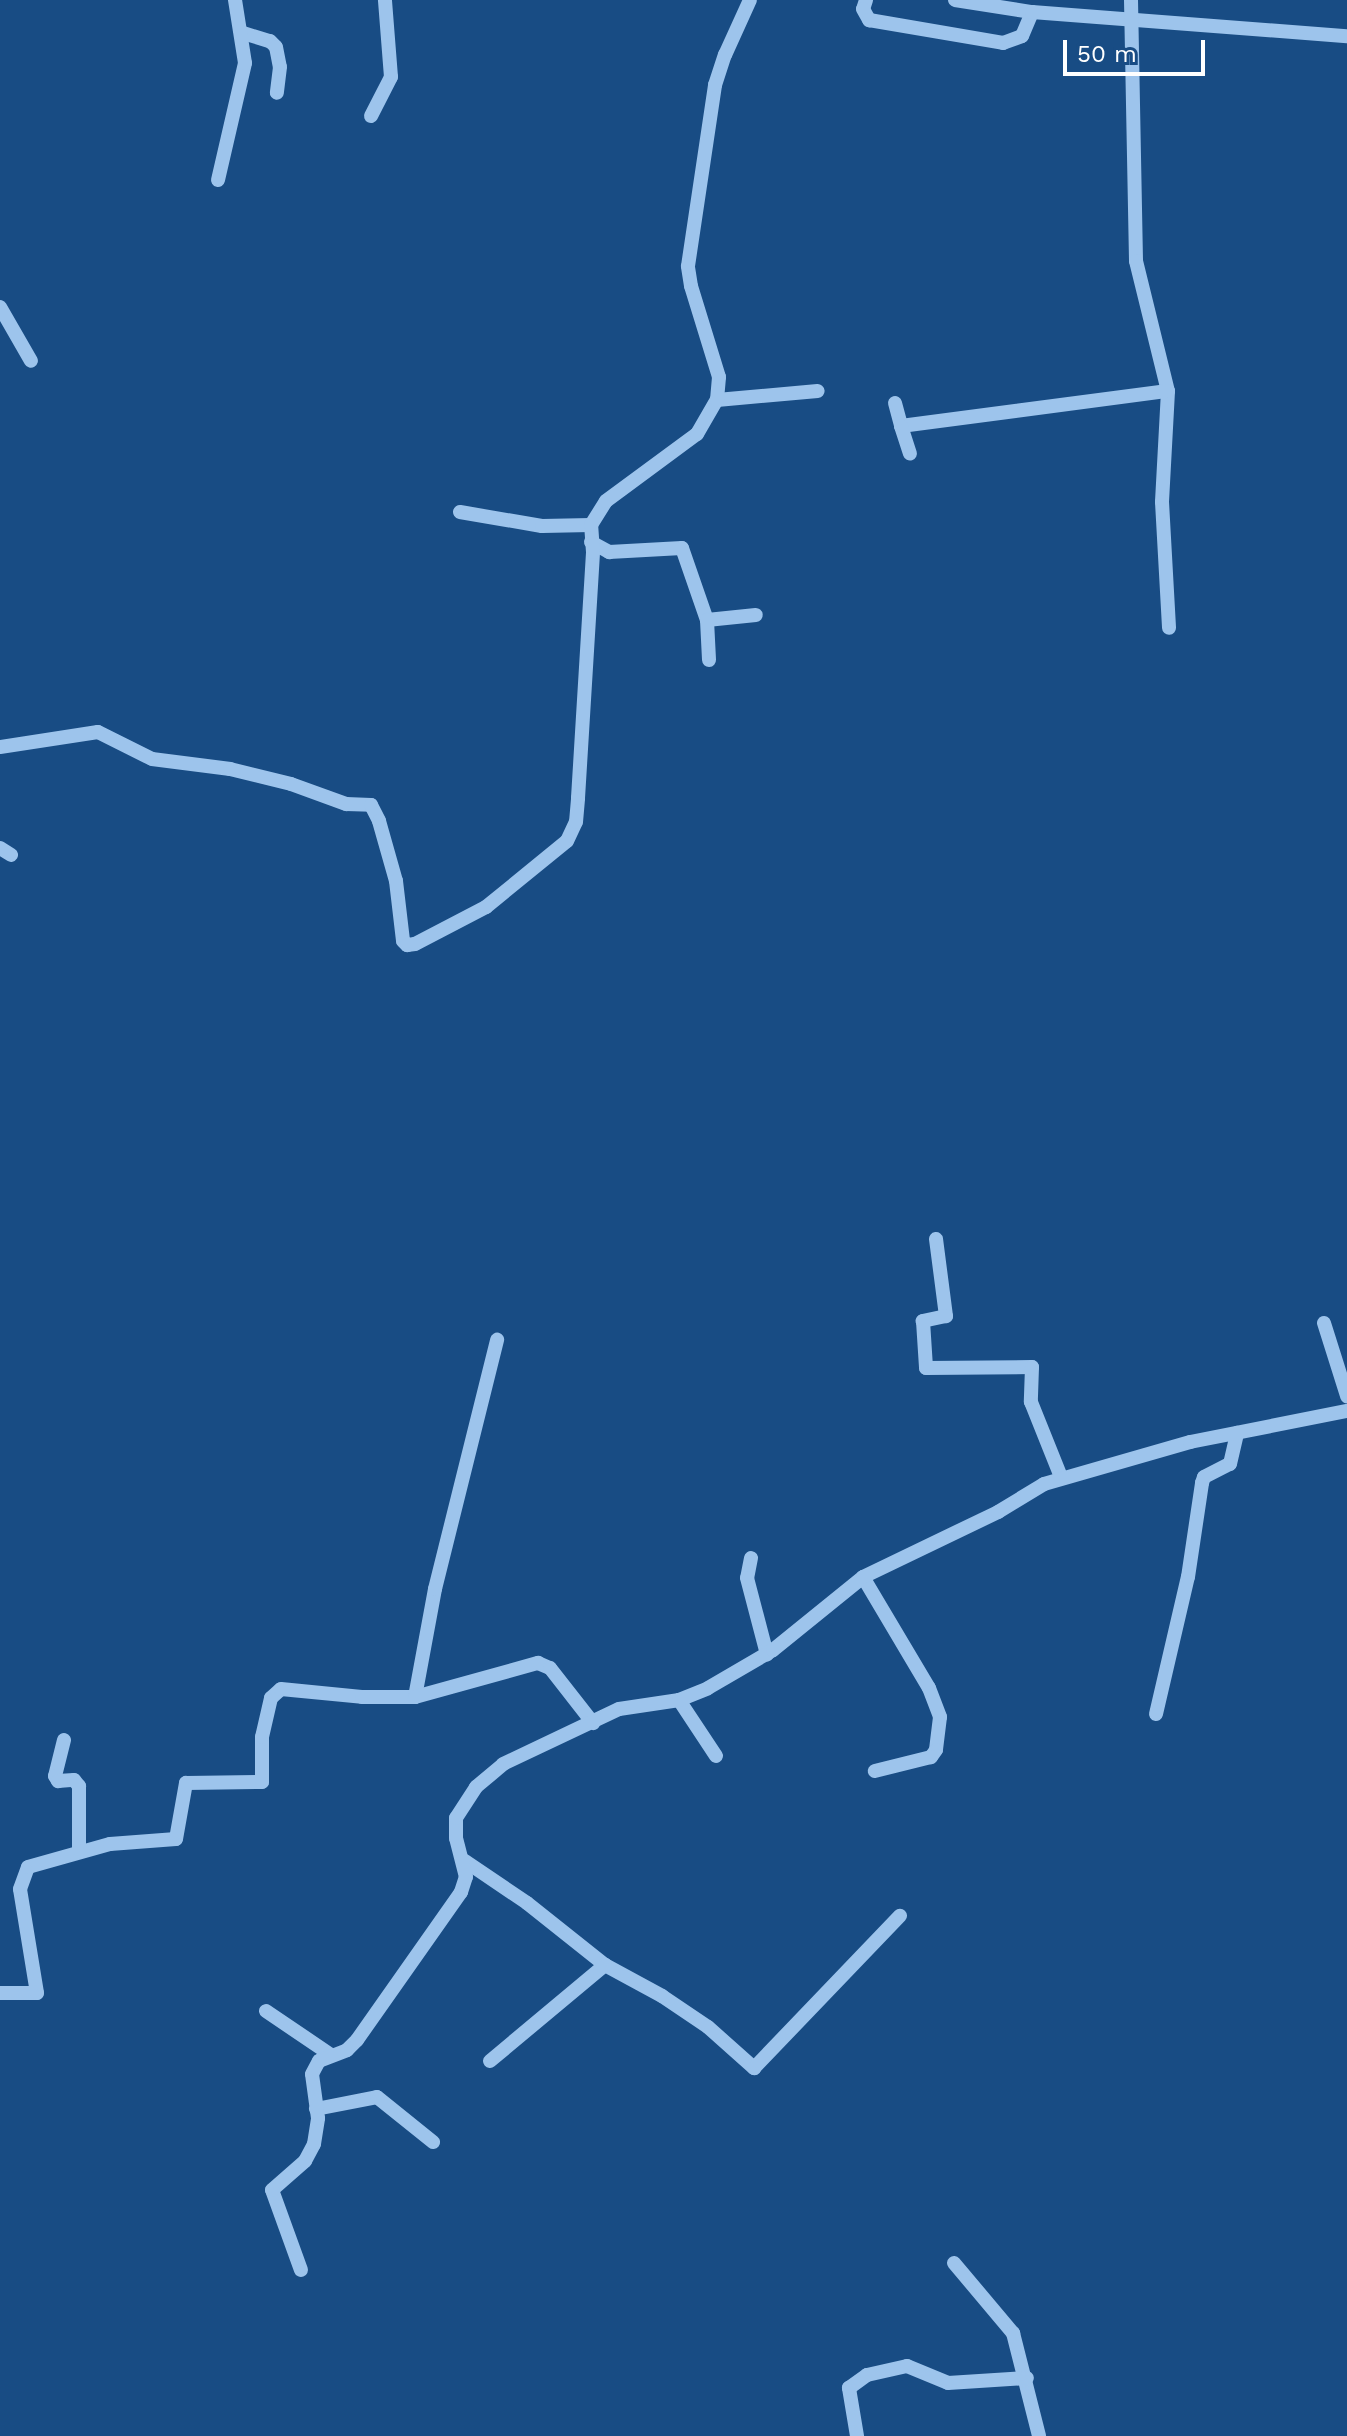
<!DOCTYPE html>
<style>
body{margin:0}
#map{position:relative;width:1347px;height:2436px;overflow:hidden;background:#184c84;font-family:"Work Sans",sans-serif}
div>[style]{position:absolute}
.minor>*{height:14px;margin:-7px;padding:0 7px;transform-origin:7px;border-radius:7px;background:#9dc4ec}
span{translate:-50% -50%;white-space:nowrap;text-align:center;line-height:1.15;-webkit-text-stroke:8px #184c84;paint-order:stroke}
.scale{position:absolute;left:1063px;top:40px;width:142px;height:36px;box-sizing:border-box;border:4px solid #fff;border-top:0;padding-left:10px;font-size:24px;line-height:28px;white-space:nowrap;color:#fff;-webkit-text-stroke:6px #184c84;paint-order:stroke}
</style>
<div id="map">
<div class="minor">
<i style="left:866px;top:0;width:9px;rotate:108deg"></i>
<i style="left:863px;top:9px;width:13px;rotate:61deg"></i>
<i style="left:869px;top:20px;width:136px;rotate:9.7deg"></i>
<i style="left:1003px;top:43px;width:20px;rotate:-20deg"></i>
<i style="left:1022px;top:36px;width:26px;rotate:-67deg"></i>
<i style="left:955px;top:0;width:78px;rotate:8.9deg"></i>
<i style="left:1032px;top:12px;width:316px;rotate:4.4deg"></i>
<i style="left:1131px;top:0;width:261px;rotate:88.9deg"></i>
<i style="left:1136px;top:261px;width:134px;rotate:76.2deg"></i>
<i style="left:1168px;top:391px;width:111px;rotate:93.1deg"></i>
<i style="left:1162px;top:502px;width:126px;rotate:86.8deg"></i>
<i style="left:243px;top:33px;width:28px;rotate:17deg"></i>
<i style="left:270px;top:41px;width:8px;rotate:45deg"></i>
<i style="left:276px;top:47px;width:20px;rotate:79deg"></i>
<i style="left:280px;top:67px;width:26px;rotate:97deg"></i>
<i style="left:371px;top:116px;width:44px;rotate:-62.9deg"></i>
<i style="left:391px;top:77px;width:77px;rotate:-94.5deg"></i>
<i style="left:218px;top:180px;width:120px;rotate:-77deg"></i>
<i style="left:245px;top:63px;width:64px;rotate:-99deg"></i>
<i style="left:0;top:307px;width:62px;rotate:60.1deg"></i>
<i style="left:717px;top:400px;width:101px;rotate:-5.1deg"></i>
<i style="left:895px;top:403px;width:24px;rotate:75deg"></i>
<i style="left:901px;top:426px;width:269px;rotate:-7.5deg"></i>
<i style="left:901px;top:426px;width:29px;rotate:72deg"></i>
<i style="left:460px;top:512px;width:83px;rotate:9.7deg"></i>
<i style="left:542px;top:526px;width:49px;rotate:-1.2deg"></i>
<i style="left:591px;top:542px;width:21px;rotate:29deg"></i>
<i style="left:609px;top:552px;width:73px;rotate:-3.1deg"></i>
<i style="left:682px;top:548px;width:76px;rotate:70.9deg"></i>
<i style="left:707px;top:620px;width:49px;rotate:-5.8deg"></i>
<i style="left:707px;top:620px;width:40px;rotate:87.1deg"></i>
<i style="left:0;top:747px;width:99px;rotate:-8.7deg"></i>
<i style="left:98px;top:732px;width:60px;rotate:26.6deg"></i>
<i style="left:152px;top:759px;width:79px;rotate:7.3deg"></i>
<i style="left:230px;top:769px;width:63px;rotate:13.8deg"></i>
<i style="left:291px;top:784px;width:59px;rotate:20deg"></i>
<i style="left:346px;top:804px;width:25px;rotate:2deg"></i>
<i style="left:371px;top:805px;width:18px;rotate:63deg"></i>
<i style="left:379px;top:821px;width:62px;rotate:74.2deg"></i>
<i style="left:396px;top:881px;width:60px;rotate:83.3deg"></i>
<i style="left:403px;top:941px;width:6px;rotate:45deg"></i>
<i style="left:407px;top:945px;width:8px;rotate:-7deg"></i>
<i style="left:415px;top:944px;width:80px;rotate:-27.5deg"></i>
<i style="left:486px;top:907px;width:104px;rotate:-39.2deg"></i>
<i style="left:567px;top:841px;width:21px;rotate:-65deg"></i>
<i style="left:576px;top:822px;width:24px;rotate:-85deg"></i>
<i style="left:578px;top:798px;width:246px;rotate:-86.5deg"></i>
<i style="left:593px;top:552px;width:27px;rotate:-94deg"></i>
<i style="left:591px;top:525px;width:28px;rotate:-58deg"></i>
<i style="left:606px;top:501px;width:113px;rotate:-36.4deg"></i>
<i style="left:697px;top:434px;width:39px;rotate:-60deg"></i>
<i style="left:717px;top:400px;width:23px;rotate:-85deg"></i>
<i style="left:719px;top:377px;width:95px;rotate:-107.1deg"></i>
<i style="left:691px;top:286px;width:20px;rotate:-99deg"></i>
<i style="left:688px;top:266px;width:183px;rotate:-81.5deg"></i>
<i style="left:715px;top:85px;width:32px;rotate:-72deg"></i>
<i style="left:725px;top:55px;width:60px;rotate:-65.6deg"></i>
<i style="left:0;top:848px;width:13px;rotate:32deg"></i>
<i style="left:936px;top:1239px;width:78px;rotate:82.6deg"></i>
<i style="left:946px;top:1316px;width:24px;rotate:168deg"></i>
<i style="left:923px;top:1321px;width:47px;rotate:86.3deg"></i>
<i style="left:926px;top:1368px;width:106px;rotate:-0.5deg"></i>
<i style="left:1032px;top:1367px;width:35px;rotate:92deg"></i>
<i style="left:1031px;top:1402px;width:81px;rotate:68.2deg"></i>
<i style="left:1324px;top:1323px;width:77px;rotate:72.5deg"></i>
<i style="left:751px;top:1558px;width:20px;rotate:101deg"></i>
<i style="left:747px;top:1578px;width:79px;rotate:75.3deg"></i>
<i style="left:863px;top:1577px;width:129px;rotate:59.3deg"></i>
<i style="left:929px;top:1688px;width:31px;rotate:69deg"></i>
<i style="left:940px;top:1717px;width:33px;rotate:97deg"></i>
<i style="left:936px;top:1750px;width:9px;rotate:126deg"></i>
<i style="left:931px;top:1757px;width:58px;rotate:166deg"></i>
<i style="left:415px;top:1697px;width:110px;rotate:-79.5deg"></i>
<i style="left:435px;top:1589px;width:257px;rotate:-76deg"></i>
<i style="left:679px;top:1700px;width:67px;rotate:56.5deg"></i>
<i style="left:1156px;top:1714px;width:141px;rotate:-76.9deg"></i>
<i style="left:1188px;top:1577px;width:95px;rotate:-81.5deg"></i>
<i style="left:1202px;top:1483px;width:6px;rotate:-72deg"></i>
<i style="left:1204px;top:1477px;width:29px;rotate:-27deg"></i>
<i style="left:1230px;top:1464px;width:32px;rotate:-77deg"></i>
<i style="left:64px;top:1740px;width:37px;rotate:104deg"></i>
<i style="left:55px;top:1776px;width:6px;rotate:59deg"></i>
<i style="left:58px;top:1781px;width:16px;rotate:-4deg"></i>
<i style="left:74px;top:1780px;width:8px;rotate:50deg"></i>
<i style="left:79px;top:1786px;width:66px;rotate:90deg"></i>
<i style="left:465px;top:1861px;width:75px;rotate:34.1deg"></i>
<i style="left:527px;top:1903px;width:100px;rotate:38.5deg"></i>
<i style="left:605px;top:1965px;width:65px;rotate:28.5deg"></i>
<i style="left:662px;top:1996px;width:55px;rotate:34deg"></i>
<i style="left:708px;top:2027px;width:62px;rotate:41.7deg"></i>
<i style="left:754px;top:2068px;width:211px;rotate:-46.2deg"></i>
<i style="left:0;top:1993px;width:37px"></i>
<i style="left:37px;top:1993px;width:105px;rotate:-99.3deg"></i>
<i style="left:20px;top:1889px;width:23px;rotate:-70deg"></i>
<i style="left:28px;top:1867px;width:85px;rotate:-15.7deg"></i>
<i style="left:110px;top:1844px;width:66px;rotate:-4.3deg"></i>
<i style="left:176px;top:1839px;width:57px;rotate:-79.9deg"></i>
<i style="left:186px;top:1783px;width:76px;rotate:-0.8deg"></i>
<i style="left:262px;top:1782px;width:45px;rotate:-90deg"></i>
<i style="left:262px;top:1737px;width:40px;rotate:-77deg"></i>
<i style="left:271px;top:1698px;width:13px;rotate:-42deg"></i>
<i style="left:281px;top:1689px;width:81px;rotate:5.6deg"></i>
<i style="left:362px;top:1697px;width:53px"></i>
<i style="left:415px;top:1697px;width:128px;rotate:-15.5deg"></i>
<i style="left:538px;top:1663px;width:13px;rotate:23deg"></i>
<i style="left:550px;top:1668px;width:70px;rotate:52deg"></i>
<i style="left:266px;top:2011px;width:78px;rotate:34.1deg"></i>
<i style="left:490px;top:2061px;width:150px;rotate:-39.9deg"></i>
<i style="left:316px;top:2109px;width:62px;rotate:-11.1deg"></i>
<i style="left:377px;top:2097px;width:72px;rotate:38.8deg"></i>
<i style="left:954px;top:2263px;width:92px;rotate:49.9deg"></i>
<i style="left:1013px;top:2333px;width:106px;rotate:75.8deg"></i>
<i style="left:301px;top:2270px;width:85px;rotate:-109.9deg"></i>
<i style="left:272px;top:2190px;width:44px;rotate:-41.3deg"></i>
<i style="left:305px;top:2161px;width:19px;rotate:-62deg"></i>
<i style="left:314px;top:2144px;width:26px;rotate:-81deg"></i>
<i style="left:318px;top:2118px;width:44px;rotate:-97.8deg"></i>
<i style="left:312px;top:2074px;width:15px;rotate:-62deg"></i>
<i style="left:319px;top:2061px;width:30px;rotate:-21deg"></i>
<i style="left:347px;top:2050px;width:14px;rotate:-45deg"></i>
<i style="left:357px;top:2040px;width:181px;rotate:-54.9deg"></i>
<i style="left:461px;top:1892px;width:16px;rotate:-72deg"></i>
<i style="left:466px;top:1877px;width:40px;rotate:-104.4deg"></i>
<i style="left:456px;top:1838px;width:20px;rotate:-90deg"></i>
<i style="left:456px;top:1818px;width:37px;rotate:-57deg"></i>
<i style="left:476px;top:1787px;width:35px;rotate:-40deg"></i>
<i style="left:503px;top:1764px;width:128px;rotate:-25.4deg"></i>
<i style="left:619px;top:1709px;width:61px;rotate:-8.5deg"></i>
<i style="left:679px;top:1700px;width:31px;rotate:-22deg"></i>
<i style="left:708px;top:1688px;width:75px;rotate:-30.3deg"></i>
<i style="left:773px;top:1650px;width:116px;rotate:-39deg"></i>
<i style="left:863px;top:1577px;width:150px;rotate:-25.7deg"></i>
<i style="left:998px;top:1512px;width:54px;rotate:-31.3deg"></i>
<i style="left:1044px;top:1484px;width:152px;rotate:-16deg"></i>
<i style="left:1190px;top:1442px;width:160px;rotate:-11.2deg"></i>
<i style="left:857px;top:2436px;width:49px;rotate:-99.5deg"></i>
<i style="left:849px;top:2388px;width:22px;rotate:-36deg"></i>
<i style="left:867px;top:2375px;width:41px;rotate:-12.7deg"></i>
<i style="left:907px;top:2366px;width:44px;rotate:22.5deg"></i>
<i style="left:948px;top:2383px;width:79px;rotate:-3.6deg"></i>
</div>
<div class="scale">50 m</div>
</div>
